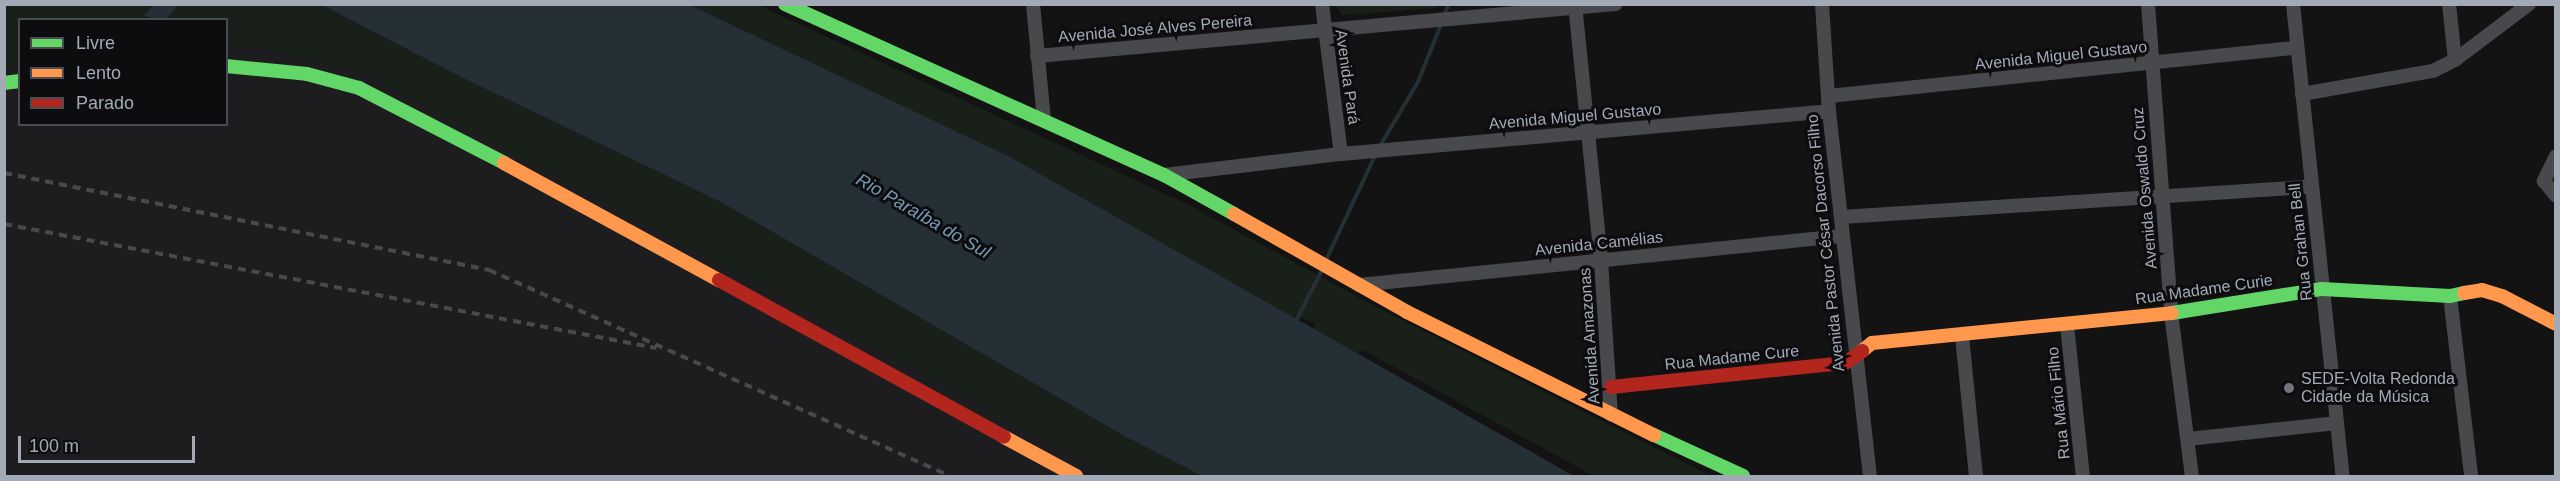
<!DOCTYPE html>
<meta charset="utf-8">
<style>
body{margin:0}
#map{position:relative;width:2560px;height:481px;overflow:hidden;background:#131313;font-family:Arial,sans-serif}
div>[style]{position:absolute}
.built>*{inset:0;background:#1d1d1f}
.green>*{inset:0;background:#19201a}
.water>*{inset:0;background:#252f36}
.stream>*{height:4px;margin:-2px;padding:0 2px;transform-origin:2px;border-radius:2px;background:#252f36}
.street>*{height:14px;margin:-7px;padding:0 7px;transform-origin:7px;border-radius:7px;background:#47494c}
.fast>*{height:14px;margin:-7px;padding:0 7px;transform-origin:7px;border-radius:7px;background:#63d668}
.slow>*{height:14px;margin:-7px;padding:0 7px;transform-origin:7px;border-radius:7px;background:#ff974d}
.jam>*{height:14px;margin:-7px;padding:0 7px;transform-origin:7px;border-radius:7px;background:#b3261e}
.rail>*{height:4px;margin-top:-2px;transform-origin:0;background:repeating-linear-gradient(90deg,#47494c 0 8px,transparent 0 14px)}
.dots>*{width:16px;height:16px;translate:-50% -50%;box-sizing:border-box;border:3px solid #0d0d0f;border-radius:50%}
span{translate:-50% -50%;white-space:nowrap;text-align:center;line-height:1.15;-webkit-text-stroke:6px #0d0d0f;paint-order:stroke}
.street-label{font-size:16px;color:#a2aab6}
.poi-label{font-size:16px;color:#a2aab6}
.left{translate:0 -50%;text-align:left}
.water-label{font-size:18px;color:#759cb5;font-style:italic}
.frame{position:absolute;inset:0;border:6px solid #a2aab6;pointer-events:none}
.legend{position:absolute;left:18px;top:18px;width:210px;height:108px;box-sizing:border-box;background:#0d0d0f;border:2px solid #494c52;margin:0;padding:8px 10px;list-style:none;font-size:18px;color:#a2aab6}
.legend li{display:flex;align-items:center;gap:12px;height:30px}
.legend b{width:30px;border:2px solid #494c52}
.scale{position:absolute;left:18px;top:436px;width:177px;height:27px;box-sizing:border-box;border:3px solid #a2aab6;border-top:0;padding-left:8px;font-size:18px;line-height:21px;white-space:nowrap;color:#a2aab6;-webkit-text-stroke:4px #0d0d0f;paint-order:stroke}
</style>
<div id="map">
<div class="built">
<i style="clip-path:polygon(evenodd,4px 5px,322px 5px,1202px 476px,5px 476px,4px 5px,20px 20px,226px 20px,226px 124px,20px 124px,20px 20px)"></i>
</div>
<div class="green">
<i style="clip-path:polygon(5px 5px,153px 5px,145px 16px,156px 19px,20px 20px,19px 65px,5px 66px)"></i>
<i style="clip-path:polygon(178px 5px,322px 5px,461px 77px,721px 202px,1121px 434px,1202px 476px,1112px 476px,367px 74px,258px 46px,227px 48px,226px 20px,166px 20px)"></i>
<i style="clip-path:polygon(682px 5px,758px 5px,1189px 205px,1380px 309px,1711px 476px,1594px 476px,1363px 350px,1334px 370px,1306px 357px,1315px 323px,1296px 315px,1279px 335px)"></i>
<i style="clip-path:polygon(1336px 5px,1438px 5px,1437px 8px,1342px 15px)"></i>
</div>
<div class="water">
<i style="clip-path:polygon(153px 5px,153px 4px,178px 5px,166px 20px,144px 16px)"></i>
<i style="clip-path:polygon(322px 5px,690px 5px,1010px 157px,1574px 476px,1202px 476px,1121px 434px,721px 202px,461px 77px)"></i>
</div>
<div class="stream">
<i style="left:1444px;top:15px;width:12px;rotate:-66deg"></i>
<i style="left:1380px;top:146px;width:74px;rotate:-59.3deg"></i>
<i style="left:1418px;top:82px;width:65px;rotate:-68.2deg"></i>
<i style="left:1326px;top:260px;width:115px;rotate:-64.8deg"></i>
<i style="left:1294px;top:325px;width:62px;rotate:-63deg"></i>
</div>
<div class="street">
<i style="left:1033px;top:4px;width:117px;rotate:84.6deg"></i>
<i style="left:1322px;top:4px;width:151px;rotate:82.8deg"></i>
<i style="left:1575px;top:4px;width:258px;rotate:84.2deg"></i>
<i style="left:1601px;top:261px;width:154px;rotate:86.3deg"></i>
<i style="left:1822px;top:4px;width:107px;rotate:86.3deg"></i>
<i style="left:1829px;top:111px;width:367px;rotate:83.6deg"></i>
<i style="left:2148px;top:4px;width:310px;rotate:85.7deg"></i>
<i style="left:2171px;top:313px;width:164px;rotate:82.7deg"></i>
<i style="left:2293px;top:4px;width:475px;rotate:84deg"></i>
<i style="left:2449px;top:4px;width:56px;rotate:83.9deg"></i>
<i style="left:1037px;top:56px;width:581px;rotate:-5.13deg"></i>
<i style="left:2302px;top:94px;width:133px;rotate:-10deg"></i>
<i style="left:2433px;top:71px;width:25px;rotate:-27deg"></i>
<i style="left:2455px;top:60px;width:93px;rotate:-37.1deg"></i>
<i style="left:1829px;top:96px;width:469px;rotate:-5.9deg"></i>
<i style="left:2556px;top:156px;width:28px;rotate:116deg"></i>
<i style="left:2544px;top:181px;width:19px;rotate:51deg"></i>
<i style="left:1164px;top:175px;width:178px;rotate:-6.8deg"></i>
<i style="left:1341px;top:154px;width:490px;rotate:-5deg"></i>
<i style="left:1842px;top:217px;width:471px;rotate:-3.7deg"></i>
<i style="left:1359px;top:285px;width:486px;rotate:-5.8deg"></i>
<i style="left:2450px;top:296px;width:181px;rotate:83.3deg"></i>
<i style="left:2067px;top:325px;width:152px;rotate:84deg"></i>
<i style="left:1962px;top:336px;width:141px;rotate:84.3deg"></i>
<i style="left:2188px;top:439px;width:150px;rotate:-6.1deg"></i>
</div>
<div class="fast">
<i style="left:785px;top:4px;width:416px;rotate:24.3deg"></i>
<i style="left:1164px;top:175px;width:80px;rotate:29.1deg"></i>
<i style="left:226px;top:66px;width:81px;rotate:5.6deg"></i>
<i style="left:307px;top:74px;width:54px;rotate:15.1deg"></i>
<i style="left:359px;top:88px;width:163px;rotate:27.3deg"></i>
<i style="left:4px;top:83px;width:16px;rotate:-7deg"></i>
<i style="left:2172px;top:313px;width:152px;rotate:-9.1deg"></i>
<i style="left:2322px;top:289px;width:128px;rotate:3.1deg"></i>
<i style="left:2450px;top:296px;width:14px;rotate:-12deg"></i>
<i style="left:1654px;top:435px;width:98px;rotate:24.7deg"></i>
</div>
<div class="slow">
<i style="left:504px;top:163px;width:245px;rotate:28.6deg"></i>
<i style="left:1234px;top:214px;width:199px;rotate:29.5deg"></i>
<i style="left:1407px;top:312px;width:276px;rotate:26.5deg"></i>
<i style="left:2464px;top:293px;width:18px;rotate:-9deg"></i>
<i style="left:2482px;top:290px;width:21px;rotate:17deg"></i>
<i style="left:2502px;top:296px;width:61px;rotate:27.4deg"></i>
<i style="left:1862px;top:351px;width:13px;rotate:-39deg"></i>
<i style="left:1872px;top:343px;width:301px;rotate:-5.7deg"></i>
<i style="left:1004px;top:437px;width:82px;rotate:28.4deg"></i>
</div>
<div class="jam">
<i style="left:719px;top:280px;width:325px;rotate:28.8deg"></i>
<i style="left:1611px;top:387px;width:235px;rotate:-5.9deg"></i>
<i style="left:1845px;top:363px;width:21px;rotate:-35deg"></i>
</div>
<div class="rail">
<i style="left:4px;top:173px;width:495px;rotate:11.3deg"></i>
<i style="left:489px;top:270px;width:505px;rotate:24.08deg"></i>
<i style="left:4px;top:224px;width:664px;rotate:10.77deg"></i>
</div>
<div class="dots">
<i style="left:2289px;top:388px;background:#70757d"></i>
</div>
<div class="street-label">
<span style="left:1155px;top:29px;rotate:-5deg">Avenida José Alves Pereira</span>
<span style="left:2061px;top:56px;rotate:-6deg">Avenida Miguel Gustavo</span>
<span style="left:1347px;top:77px;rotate:82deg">Avenida Pará</span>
<span style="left:1575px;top:117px;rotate:-5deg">Avenida Miguel Gustavo</span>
<span style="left:2145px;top:188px;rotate:-95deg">Avenida Oswaldo Cruz</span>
<span style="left:2301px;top:242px;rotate:-96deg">Rua Grahan Bell</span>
<span style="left:1826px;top:243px;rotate:-96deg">Avenida Pastor César Dacorso Filho</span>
<span style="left:1599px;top:244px;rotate:-6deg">Avenida Camélias</span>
<span style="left:2204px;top:290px;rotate:-8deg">Rua Madame Curie</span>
<span style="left:1590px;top:336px;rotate:-94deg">Avenida Amazonas</span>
<span style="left:1732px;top:358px;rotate:-6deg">Rua Madame Cure</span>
<span style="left:2059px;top:403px;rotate:-96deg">Rua Mário Filho</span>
</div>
<div class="poi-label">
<span class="left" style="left:2301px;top:388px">SEDE-Volta Redonda<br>Cidade da Música</span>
</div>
<div class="water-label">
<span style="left:923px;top:216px;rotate:30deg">Rio Paraíba do Sul</span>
</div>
<div class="frame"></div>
<ul class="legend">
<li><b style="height:8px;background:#63d668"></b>Livre</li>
<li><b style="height:8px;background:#ff974d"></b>Lento</li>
<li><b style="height:8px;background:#b3261e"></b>Parado</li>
</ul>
<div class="scale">100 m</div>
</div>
